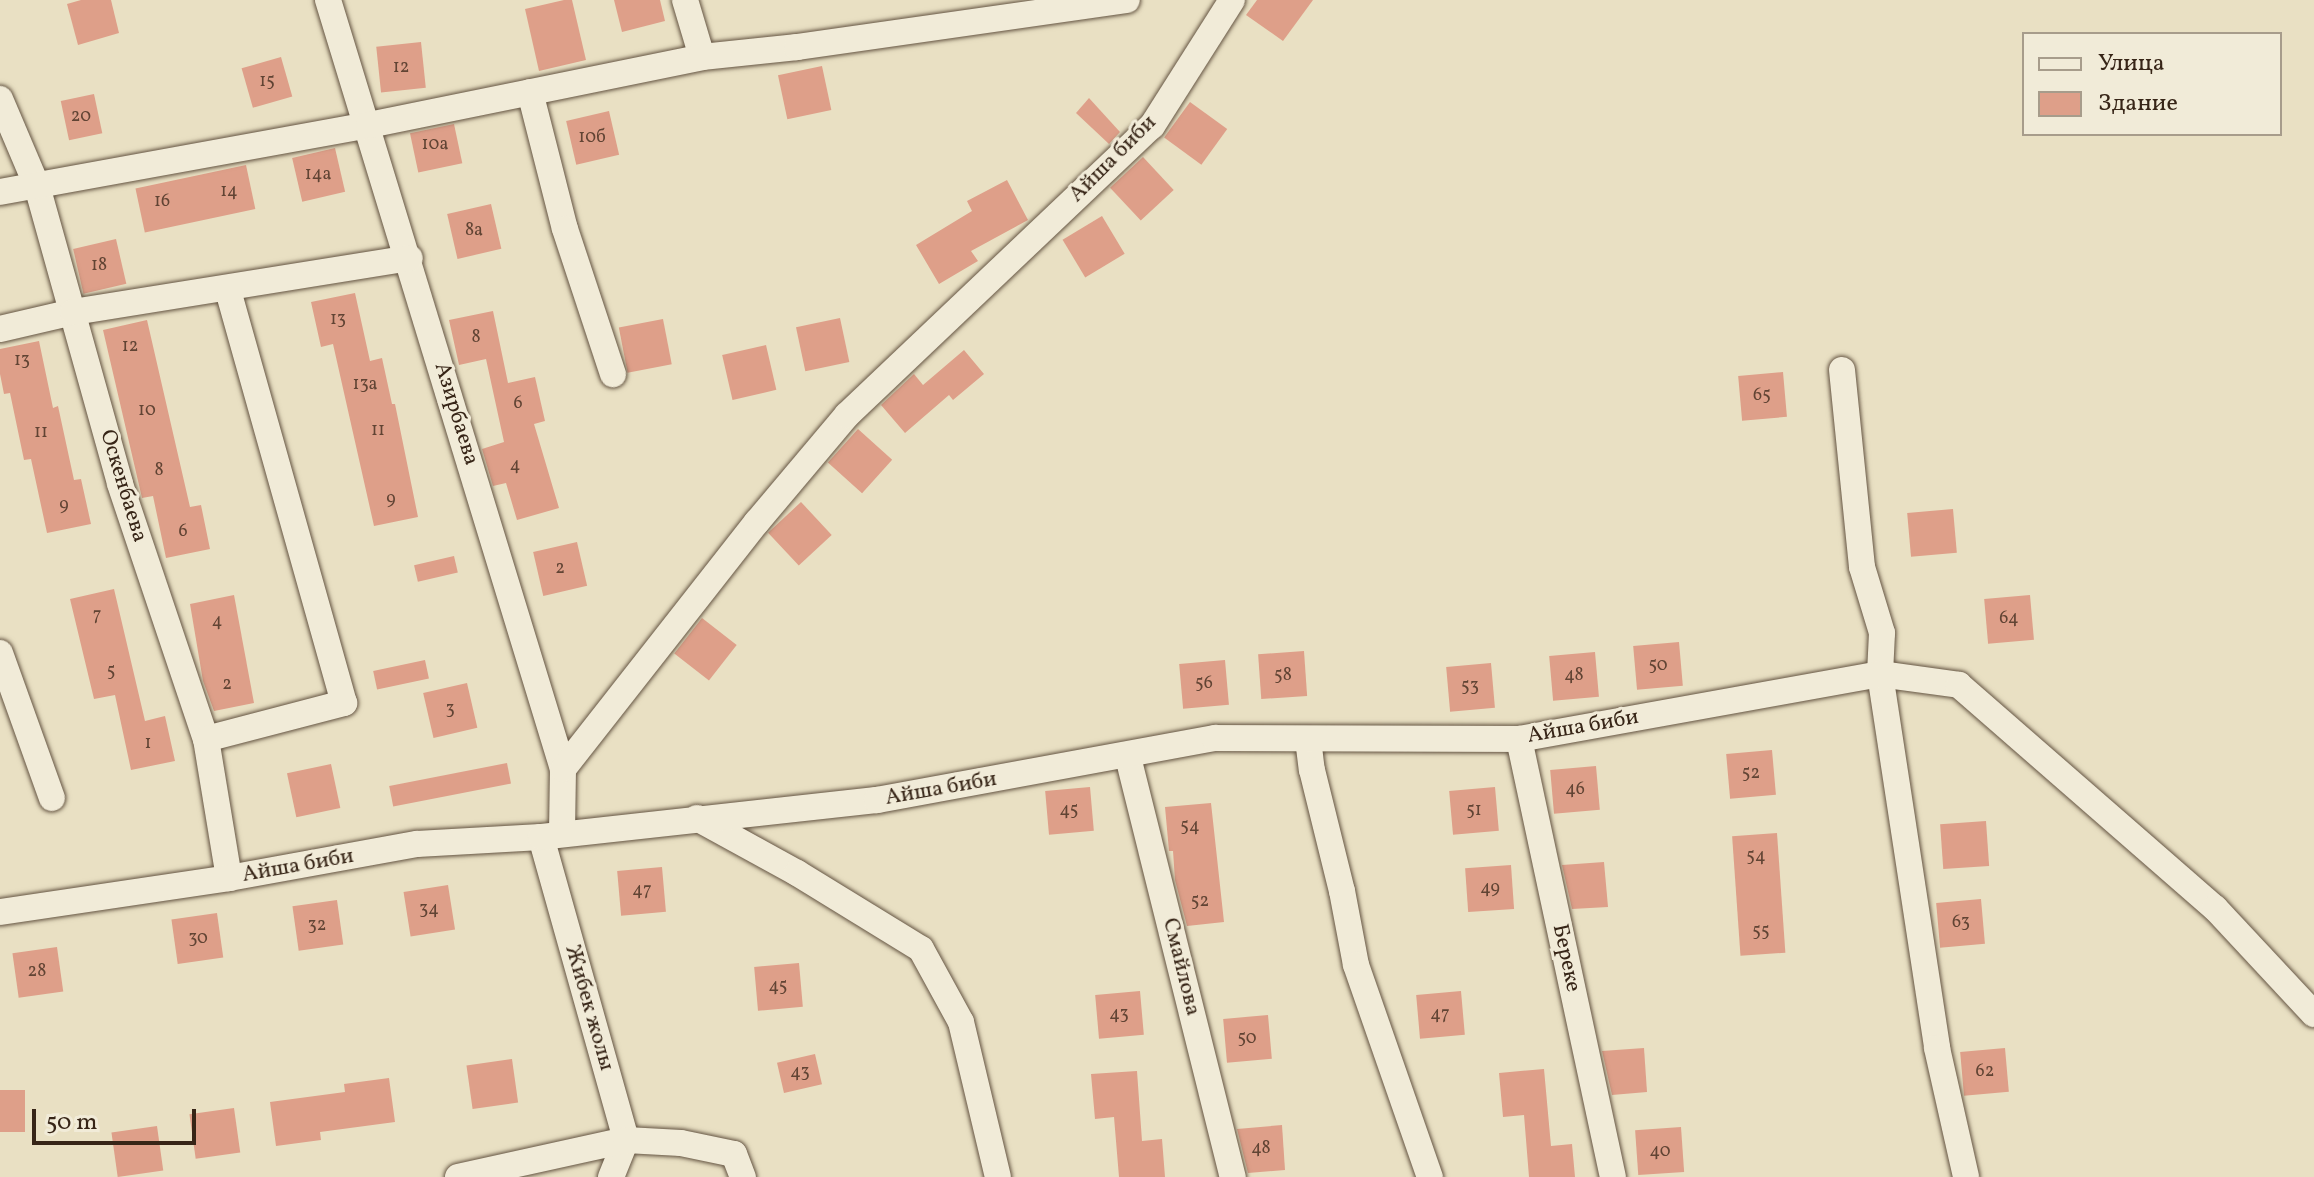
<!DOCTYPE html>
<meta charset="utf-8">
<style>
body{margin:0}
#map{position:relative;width:2314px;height:1177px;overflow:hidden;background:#e9e0c3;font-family:Vollkorn,serif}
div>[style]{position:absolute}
.building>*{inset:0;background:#de9f89;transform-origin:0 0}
.roads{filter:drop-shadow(0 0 2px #645442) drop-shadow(0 0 2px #645442)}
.minor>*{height:26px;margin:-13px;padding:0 13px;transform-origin:13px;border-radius:13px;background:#f1ebd8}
span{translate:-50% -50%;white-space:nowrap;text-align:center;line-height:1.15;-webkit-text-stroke:6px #f1ebd8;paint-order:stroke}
.number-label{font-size:18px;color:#614434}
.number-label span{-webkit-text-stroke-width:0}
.street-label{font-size:22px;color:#372517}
.legend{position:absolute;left:2022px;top:32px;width:260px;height:104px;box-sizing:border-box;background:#f1ebd8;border:2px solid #a79c8b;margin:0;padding:10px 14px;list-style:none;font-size:24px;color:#372517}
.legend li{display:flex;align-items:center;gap:16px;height:40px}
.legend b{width:40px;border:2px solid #a79c8b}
.scale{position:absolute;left:32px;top:1109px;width:164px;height:36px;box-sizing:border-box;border:4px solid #372517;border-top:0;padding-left:10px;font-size:24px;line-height:28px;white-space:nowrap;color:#372517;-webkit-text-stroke:6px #f1ebd8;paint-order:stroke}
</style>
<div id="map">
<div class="building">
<i style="clip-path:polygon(81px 0,111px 0,119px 33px,78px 45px,67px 4px)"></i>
<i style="clip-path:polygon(564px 0,572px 0,586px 60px,539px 71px,525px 9px)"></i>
<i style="clip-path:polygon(614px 0,660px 0,665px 21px,622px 32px)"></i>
<i style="clip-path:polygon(1257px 0,1313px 0,1283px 41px,1246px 15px)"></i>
<i style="left:421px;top:42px;width:46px;height:45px;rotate:84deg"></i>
<i style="left:281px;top:57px;width:41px;height:41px;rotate:74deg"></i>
<i style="left:822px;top:66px;width:45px;height:45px;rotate:78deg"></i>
<i style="left:94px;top:94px;width:40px;height:34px;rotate:78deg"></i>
<i style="clip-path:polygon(1089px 98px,1120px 132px,1109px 144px,1076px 113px)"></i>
<i style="left:1190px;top:102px;width:46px;height:44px;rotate:36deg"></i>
<i style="left:609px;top:111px;width:45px;height:44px;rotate:77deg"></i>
<i style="left:454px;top:124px;width:40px;height:45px;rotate:78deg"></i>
<i style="left:335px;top:148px;width:45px;height:44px;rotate:77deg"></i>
<i style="left:1143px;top:157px;width:45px;height:45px;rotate:47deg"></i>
<i style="left:246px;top:165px;width:45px;height:113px;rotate:78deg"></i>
<i style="clip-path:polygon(1007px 180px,1028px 220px,971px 251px,978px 261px,939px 284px,916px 245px,972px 211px,967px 201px)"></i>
<i style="left:491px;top:204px;width:46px;height:45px;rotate:77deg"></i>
<i style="left:1102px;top:216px;width:44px;height:46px;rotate:59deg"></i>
<i style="left:116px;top:239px;width:46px;height:44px;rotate:77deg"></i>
<i style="clip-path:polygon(355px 293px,370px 361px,382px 358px,392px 404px,395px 404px,418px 517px,374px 526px,333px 344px,321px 347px,311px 302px)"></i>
<i style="clip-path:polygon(493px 311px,508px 383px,535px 377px,545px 421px,534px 424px,559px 508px,517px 520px,506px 483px,493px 486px,482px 449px,504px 442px,486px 359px,459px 365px,449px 320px)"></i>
<i style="left:840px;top:318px;width:45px;height:45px;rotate:78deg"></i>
<i style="left:663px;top:319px;width:46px;height:45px;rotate:79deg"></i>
<i style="clip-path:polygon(147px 320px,190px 507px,201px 505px,210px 549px,166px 558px,153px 496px,142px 498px,103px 330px)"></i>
<i style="clip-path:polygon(39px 341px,53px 408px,58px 406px,74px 480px,81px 479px,91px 524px,47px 533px,31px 459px,24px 460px,10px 393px,4px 394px,0 374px,0 349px)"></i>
<i style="left:766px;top:345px;width:46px;height:45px;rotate:77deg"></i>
<i style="clip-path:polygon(964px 350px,984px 374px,953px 400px,949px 395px,905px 433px,881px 405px,914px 374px,923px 385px)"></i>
<i style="left:1783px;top:372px;width:45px;height:45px;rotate:85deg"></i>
<i style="left:858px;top:429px;width:46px;height:45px;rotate:42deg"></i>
<i style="left:801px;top:502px;width:45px;height:45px;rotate:47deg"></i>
<i style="left:1953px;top:509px;width:44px;height:46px;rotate:85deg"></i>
<i style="left:577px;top:542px;width:45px;height:45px;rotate:77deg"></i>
<i style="left:454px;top:556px;width:17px;height:41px;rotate:77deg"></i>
<i style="clip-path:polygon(114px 589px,145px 721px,165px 716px,175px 761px,131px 770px,115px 695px,94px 699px,70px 599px)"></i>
<i style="clip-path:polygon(234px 595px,254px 703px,214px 711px,203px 681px,190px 604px)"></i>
<i style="left:2030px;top:595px;width:45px;height:46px;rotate:85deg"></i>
<i style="left:702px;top:618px;width:44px;height:45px;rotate:38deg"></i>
<i style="left:1679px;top:642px;width:44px;height:46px;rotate:85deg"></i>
<i style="left:1304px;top:651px;width:45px;height:46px;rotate:86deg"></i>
<i style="left:1595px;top:652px;width:45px;height:46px;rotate:85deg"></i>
<i style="left:425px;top:660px;width:19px;height:53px;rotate:78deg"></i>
<i style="left:1225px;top:660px;width:45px;height:46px;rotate:85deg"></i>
<i style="left:1491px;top:663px;width:45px;height:45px;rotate:85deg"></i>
<i style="left:467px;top:683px;width:46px;height:45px;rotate:77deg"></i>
<i style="left:1772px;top:750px;width:45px;height:46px;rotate:85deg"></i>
<i style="left:507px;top:763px;width:21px;height:120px;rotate:79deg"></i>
<i style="left:331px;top:764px;width:45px;height:45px;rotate:78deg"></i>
<i style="left:1596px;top:766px;width:44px;height:46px;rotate:85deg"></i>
<i style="left:1090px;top:787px;width:44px;height:45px;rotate:85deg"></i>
<i style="left:1495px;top:787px;width:44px;height:46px;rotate:85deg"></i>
<i style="clip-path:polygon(1211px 803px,1224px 922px,1187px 926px,1175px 880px,1173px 851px,1169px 851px,1165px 807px)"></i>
<i style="left:1986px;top:821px;width:45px;height:46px;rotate:86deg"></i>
<i style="left:1777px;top:833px;width:120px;height:45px;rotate:86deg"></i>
<i style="clip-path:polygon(1604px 862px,1608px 907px,1572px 909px,1562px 865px)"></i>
<i style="left:1511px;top:865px;width:44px;height:46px;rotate:86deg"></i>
<i style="left:662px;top:867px;width:45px;height:45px;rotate:85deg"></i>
<i style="left:448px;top:885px;width:45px;height:45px;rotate:81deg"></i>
<i style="left:1981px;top:899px;width:45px;height:45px;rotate:85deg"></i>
<i style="left:337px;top:900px;width:45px;height:45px;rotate:82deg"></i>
<i style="left:217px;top:913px;width:45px;height:46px;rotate:82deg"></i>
<i style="left:57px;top:947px;width:45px;height:45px;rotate:82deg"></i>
<i style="left:799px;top:963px;width:44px;height:45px;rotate:85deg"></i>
<i style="left:1140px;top:991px;width:44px;height:45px;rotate:85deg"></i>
<i style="left:1461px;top:991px;width:44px;height:45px;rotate:85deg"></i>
<i style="left:1268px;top:1015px;width:44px;height:45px;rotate:85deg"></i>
<i style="clip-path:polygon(1644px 1048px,1647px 1092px,1612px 1095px,1602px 1051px)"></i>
<i style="left:2005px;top:1048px;width:44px;height:45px;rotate:85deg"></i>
<i style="left:815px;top:1054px;width:31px;height:39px;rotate:77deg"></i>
<i style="left:512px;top:1059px;width:44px;height:46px;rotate:82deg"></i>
<i style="clip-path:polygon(1544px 1069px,1551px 1146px,1572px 1144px,1575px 1177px,1529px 1177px,1524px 1115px,1503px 1117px,1499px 1073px)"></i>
<i style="clip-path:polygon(1137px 1071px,1142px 1141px,1162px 1139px,1165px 1177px,1119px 1177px,1114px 1117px,1095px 1119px,1091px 1074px)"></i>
<i style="clip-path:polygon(389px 1078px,395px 1122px,320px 1132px,321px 1140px,276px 1146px,270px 1102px,345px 1092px,344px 1084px)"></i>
<i style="left:0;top:1090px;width:25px;height:42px"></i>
<i style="left:234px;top:1108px;width:45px;height:45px;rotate:82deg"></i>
<i style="clip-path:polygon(1282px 1125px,1285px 1170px,1248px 1173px,1237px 1129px)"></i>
<i style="left:157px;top:1126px;width:45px;height:46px;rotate:82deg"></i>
<i style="left:1681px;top:1127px;width:45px;height:46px;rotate:86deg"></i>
</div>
<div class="roads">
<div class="minor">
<i style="left:328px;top:0;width:804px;rotate:73.01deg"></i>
<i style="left:563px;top:769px;width:63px;rotate:90.9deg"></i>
<i style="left:685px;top:0;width:59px;rotate:73.4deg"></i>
<i style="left:530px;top:92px;width:141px;rotate:75.7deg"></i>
<i style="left:565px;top:229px;width:153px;rotate:71.7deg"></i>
<i style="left:0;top:99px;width:95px;rotate:67deg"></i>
<i style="left:37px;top:186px;width:309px;rotate:74.4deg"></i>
<i style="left:120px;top:484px;width:269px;rotate:71.4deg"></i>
<i style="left:206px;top:739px;width:141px;rotate:80.6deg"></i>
<i style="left:0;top:192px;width:375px;rotate:-10.3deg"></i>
<i style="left:369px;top:125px;width:340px;rotate:-11.5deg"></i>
<i style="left:702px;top:57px;width:96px;rotate:-6deg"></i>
<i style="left:797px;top:47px;width:333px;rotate:-8.1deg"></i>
<i style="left:0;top:329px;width:75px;rotate:-13.1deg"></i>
<i style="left:73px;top:312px;width:341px;rotate:-9.1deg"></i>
<i style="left:1842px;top:370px;width:198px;rotate:84.2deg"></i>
<i style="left:1862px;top:567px;width:69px;rotate:73.1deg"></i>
<i style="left:1882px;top:633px;width:41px;rotate:92.8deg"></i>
<i style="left:1880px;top:674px;width:378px;rotate:81.3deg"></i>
<i style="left:1937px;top:1048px;width:132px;rotate:77.3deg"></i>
<i style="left:0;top:653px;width:154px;rotate:70.3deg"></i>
<i style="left:206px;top:739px;width:143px;rotate:-14.6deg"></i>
<i style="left:344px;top:703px;width:429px;rotate:-105.7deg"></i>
<i style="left:1308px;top:739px;width:31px;rotate:83deg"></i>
<i style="left:1312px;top:770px;width:125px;rotate:76.1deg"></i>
<i style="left:1342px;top:891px;width:75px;rotate:79.3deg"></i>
<i style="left:1356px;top:965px;width:225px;rotate:70.8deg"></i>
<i style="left:1519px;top:739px;width:448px;rotate:77.9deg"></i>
<i style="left:1128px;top:757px;width:433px;rotate:76deg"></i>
<i style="left:563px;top:769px;width:314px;rotate:-51.9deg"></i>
<i style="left:757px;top:522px;width:140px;rotate:-49.9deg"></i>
<i style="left:847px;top:415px;width:420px;rotate:-43.5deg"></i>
<i style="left:1152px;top:126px;width:149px;rotate:-57.6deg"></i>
<i style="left:697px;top:818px;width:114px;rotate:28.8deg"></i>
<i style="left:797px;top:873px;width:145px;rotate:31.5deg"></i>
<i style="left:921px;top:949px;width:83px;rotate:61.3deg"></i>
<i style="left:961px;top:1022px;width:159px;rotate:76.6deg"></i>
<i style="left:541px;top:837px;width:315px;rotate:74.3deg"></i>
<i style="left:626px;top:1140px;width:40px;rotate:112deg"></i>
<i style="left:0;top:912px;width:232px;rotate:-8.4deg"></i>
<i style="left:229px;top:878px;width:191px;rotate:-10.3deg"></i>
<i style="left:417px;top:844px;width:124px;rotate:-3.2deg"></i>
<i style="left:541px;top:837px;width:338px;rotate:-6.3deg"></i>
<i style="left:877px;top:800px;width:344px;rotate:-10.4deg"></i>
<i style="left:1215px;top:738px;width:304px;rotate:0.2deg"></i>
<i style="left:1519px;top:739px;width:367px;rotate:-10.2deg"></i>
<i style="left:1880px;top:674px;width:80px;rotate:7.9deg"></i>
<i style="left:1959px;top:685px;width:340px;rotate:41.1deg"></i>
<i style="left:2215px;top:908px;width:145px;rotate:47deg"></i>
<i style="left:458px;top:1177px;width:172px;rotate:-12.4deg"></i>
<i style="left:626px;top:1140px;width:55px;rotate:3.1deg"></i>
<i style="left:681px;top:1143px;width:54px;rotate:11.7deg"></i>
<i style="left:734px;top:1154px;width:25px;rotate:69deg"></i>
</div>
</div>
<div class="number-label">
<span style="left:401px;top:68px">12</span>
<span style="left:267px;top:82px">15</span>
<span style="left:81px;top:117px">20</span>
<span style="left:592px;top:138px">10б</span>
<span style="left:435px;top:145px">10а</span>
<span style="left:318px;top:175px">14а</span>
<span style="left:229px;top:192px">14</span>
<span style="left:162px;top:202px">16</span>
<span style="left:474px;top:231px">8а</span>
<span style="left:99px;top:266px">18</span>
<span style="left:338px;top:320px">13</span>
<span style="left:476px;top:338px">8</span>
<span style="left:130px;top:347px">12</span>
<span style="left:22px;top:361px">13</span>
<span style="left:365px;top:385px">13а</span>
<span style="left:1762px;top:396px">65</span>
<span style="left:518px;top:404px">6</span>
<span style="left:147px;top:411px">10</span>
<span style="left:378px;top:431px">11</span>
<span style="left:41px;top:433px">11</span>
<span style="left:515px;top:466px">4</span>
<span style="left:159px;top:471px">8</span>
<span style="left:391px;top:500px">9</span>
<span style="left:64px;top:506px">9</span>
<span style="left:183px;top:532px">6</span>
<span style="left:560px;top:569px">2</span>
<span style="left:97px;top:616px">7</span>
<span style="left:2009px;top:619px">64</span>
<span style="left:217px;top:622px">4</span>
<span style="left:1658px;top:666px">50</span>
<span style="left:111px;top:672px">5</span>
<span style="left:1283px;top:676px">58</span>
<span style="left:1574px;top:676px">48</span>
<span style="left:1204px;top:684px">56</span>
<span style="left:227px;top:685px">2</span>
<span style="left:1470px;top:687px">53</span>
<span style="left:450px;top:710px">3</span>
<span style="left:148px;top:744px">1</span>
<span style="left:1751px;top:774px">52</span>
<span style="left:1575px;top:790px">46</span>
<span style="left:1069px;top:811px">45</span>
<span style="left:1474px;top:811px">51</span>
<span style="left:1190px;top:827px">54</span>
<span style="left:1756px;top:857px">54</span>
<span style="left:1490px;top:889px">49</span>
<span style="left:642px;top:891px">47</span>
<span style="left:1200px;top:902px">52</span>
<span style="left:429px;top:910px">34</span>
<span style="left:1961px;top:923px">63</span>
<span style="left:317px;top:926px">32</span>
<span style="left:1761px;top:932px">55</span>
<span style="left:198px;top:939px">30</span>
<span style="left:37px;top:972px">28</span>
<span style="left:778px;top:987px">45</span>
<span style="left:1119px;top:1015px">43</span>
<span style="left:1440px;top:1015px">47</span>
<span style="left:1247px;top:1039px">50</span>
<span style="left:1985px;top:1072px">62</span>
<span style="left:800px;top:1073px">43</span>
<span style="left:1261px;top:1149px">48</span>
<span style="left:1660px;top:1152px">40</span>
</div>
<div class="street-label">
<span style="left:1113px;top:159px;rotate:-45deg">Айша биби</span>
<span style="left:456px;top:414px;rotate:73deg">Азирбаева</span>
<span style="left:123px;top:486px;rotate:73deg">Оскенбаева</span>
<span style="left:1583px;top:727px;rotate:-10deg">Айша биби</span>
<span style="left:941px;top:789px;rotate:-10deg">Айша биби</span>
<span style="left:298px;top:866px;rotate:-10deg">Айша биби</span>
<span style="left:1566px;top:958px;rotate:78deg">Береке</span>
<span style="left:1181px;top:967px;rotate:76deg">Смайлова</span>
<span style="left:589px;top:1008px;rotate:74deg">Жибек жолы</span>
</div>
<ul class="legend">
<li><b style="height:10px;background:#f1ebd8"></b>Улица</li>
<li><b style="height:22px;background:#de9f89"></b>Здание</li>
</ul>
<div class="scale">50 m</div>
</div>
